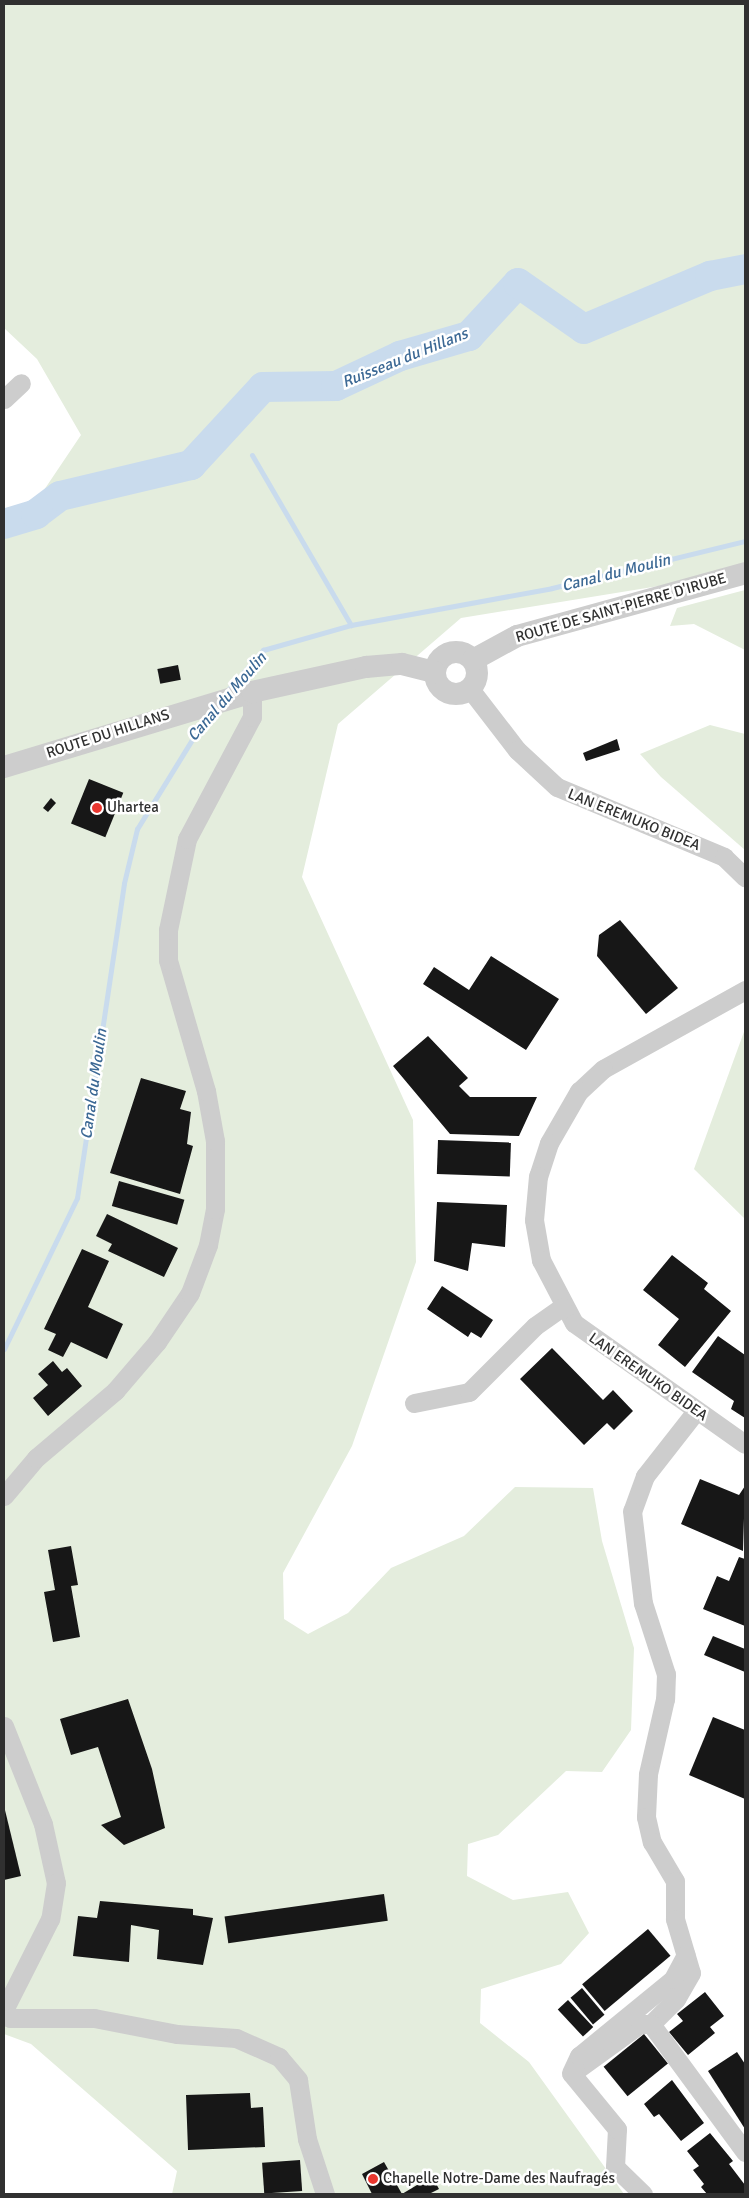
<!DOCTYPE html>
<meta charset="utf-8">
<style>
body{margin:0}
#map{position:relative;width:749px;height:2198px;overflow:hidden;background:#fff;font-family:Signika,sans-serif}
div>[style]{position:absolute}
.green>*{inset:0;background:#e4eddd}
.stream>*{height:5px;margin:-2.5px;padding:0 2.5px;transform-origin:2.5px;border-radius:2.5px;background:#c9dbed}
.river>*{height:30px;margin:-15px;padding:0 15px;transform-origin:15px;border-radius:15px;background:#c9dbed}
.building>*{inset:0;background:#171717;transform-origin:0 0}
.minor>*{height:19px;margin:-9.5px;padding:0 9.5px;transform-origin:9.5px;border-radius:9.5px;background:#cdcdcd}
.tertiary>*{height:22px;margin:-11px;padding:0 11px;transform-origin:11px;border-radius:11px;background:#cdcdcd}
.tertiary>.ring{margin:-11px;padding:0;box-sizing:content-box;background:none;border:22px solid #cdcdcd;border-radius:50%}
.dots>*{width:14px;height:14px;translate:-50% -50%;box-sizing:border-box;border:2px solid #fff;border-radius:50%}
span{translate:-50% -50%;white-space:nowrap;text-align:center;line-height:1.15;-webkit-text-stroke:5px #fff;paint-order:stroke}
.street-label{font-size:15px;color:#303030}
.poi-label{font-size:15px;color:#303030}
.left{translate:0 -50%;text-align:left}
.water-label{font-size:16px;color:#3b6894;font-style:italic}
.frame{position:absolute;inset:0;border:5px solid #303030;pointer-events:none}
</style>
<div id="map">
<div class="green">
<i style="clip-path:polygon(4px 4px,745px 4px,745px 572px,461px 618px,338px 724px,302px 877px,413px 1120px,416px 1262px,352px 1446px,283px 1573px,284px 1619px,308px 1634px,348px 1613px,391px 1568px,464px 1536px,515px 1487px,593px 1488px,602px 1541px,634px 1648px,631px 1730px,602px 1772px,566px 1771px,498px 1835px,468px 1844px,467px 1876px,513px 1900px,568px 1892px,589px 1933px,561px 1964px,481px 1989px,480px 2023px,529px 2062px,624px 2194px,172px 2194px,177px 2171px,31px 2044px,4px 2034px,4px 521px,42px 493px,81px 435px,37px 359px,4px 328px)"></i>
<i style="clip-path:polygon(745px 590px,745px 650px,694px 624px,670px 626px,677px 608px)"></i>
<i style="clip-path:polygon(710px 725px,745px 734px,745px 850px,661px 777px,640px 754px)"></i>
<i style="clip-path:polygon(745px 1029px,745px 1219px,694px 1169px)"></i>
</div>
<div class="stream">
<i style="left:252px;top:455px;width:197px;rotate:59.8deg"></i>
<i style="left:227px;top:691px;width:55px;rotate:-48.7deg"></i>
<i style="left:263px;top:650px;width:91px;rotate:-15.9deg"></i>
<i style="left:351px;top:625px;width:204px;rotate:-10.4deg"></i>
<i style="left:552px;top:588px;width:199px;rotate:-13.7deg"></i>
<i style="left:4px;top:1349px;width:168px;rotate:-64.2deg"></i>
<i style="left:77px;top:1198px;width:318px;rotate:-81.5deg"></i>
<i style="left:124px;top:883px;width:56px;rotate:-76.5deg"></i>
<i style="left:137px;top:829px;width:134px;rotate:-58.4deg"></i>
</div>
<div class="river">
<i style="left:4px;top:524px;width:34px;rotate:-17deg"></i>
<i style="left:36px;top:514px;width:30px;rotate:-37deg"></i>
<i style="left:60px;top:496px;width:135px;rotate:-13.3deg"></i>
<i style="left:191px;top:465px;width:106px;rotate:-47.3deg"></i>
<i style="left:263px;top:387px;width:73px;rotate:-0.8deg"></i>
<i style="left:336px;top:386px;width:71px;rotate:-25.1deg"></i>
<i style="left:400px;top:356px;width:72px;rotate:-16.2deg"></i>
<i style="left:469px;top:336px;width:72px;rotate:-47.2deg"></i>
<i style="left:518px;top:283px;width:80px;rotate:34.9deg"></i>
<i style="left:584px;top:329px;width:137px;rotate:-22.8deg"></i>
<i style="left:710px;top:276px;width:36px;rotate:-11deg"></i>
</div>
<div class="building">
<i style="left:178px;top:665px;width:15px;height:21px;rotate:79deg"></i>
<i style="clip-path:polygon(617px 739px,620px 750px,586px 761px,583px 753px)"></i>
<i style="left:89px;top:779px;width:37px;height:48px;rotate:22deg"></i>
<i style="clip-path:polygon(51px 798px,56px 803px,48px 812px,43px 808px)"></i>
<i style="clip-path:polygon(620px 920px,678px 988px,646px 1014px,597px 956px,599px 935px)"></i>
<i style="clip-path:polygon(491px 956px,559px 999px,526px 1050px,423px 984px,434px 967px,469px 990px)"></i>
<i style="clip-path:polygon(428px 1036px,468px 1078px,459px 1086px,470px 1097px,537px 1097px,519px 1136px,450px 1134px,393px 1066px)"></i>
<i style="clip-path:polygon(141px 1078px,186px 1091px,180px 1109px,191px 1112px,187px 1144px,193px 1146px,180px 1194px,110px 1173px)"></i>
<i style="left:438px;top:1140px;width:73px;height:34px;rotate:2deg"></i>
<i style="left:119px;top:1181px;width:68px;height:26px;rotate:16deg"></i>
<i style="clip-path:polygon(437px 1202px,507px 1205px,505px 1247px,472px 1243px,468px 1271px,434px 1261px)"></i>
<i style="clip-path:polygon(107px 1214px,178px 1248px,164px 1277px,108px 1251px,112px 1244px,96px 1236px)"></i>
<i style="clip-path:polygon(82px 1249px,109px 1261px,88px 1307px,123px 1324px,107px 1359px,71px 1342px,63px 1357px,48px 1350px,56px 1334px,44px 1329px)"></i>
<i style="clip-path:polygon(672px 1255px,708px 1283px,704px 1289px,731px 1311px,685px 1367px,658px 1345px,679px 1319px,643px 1290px)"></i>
<i style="clip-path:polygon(442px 1286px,493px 1320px,481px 1338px,471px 1332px,468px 1337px,427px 1309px)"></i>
<i style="clip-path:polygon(718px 1336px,745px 1355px,745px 1418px,731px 1409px,734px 1401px,692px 1372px)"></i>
<i style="clip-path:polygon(552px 1348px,603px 1400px,613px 1390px,633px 1411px,614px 1430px,607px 1423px,584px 1445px,520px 1379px)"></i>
<i style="clip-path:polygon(53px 1361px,62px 1372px,67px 1368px,82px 1386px,48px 1416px,33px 1398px,48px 1385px,38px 1374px)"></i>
<i style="clip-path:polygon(700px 1479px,739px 1495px,745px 1486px,743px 1551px,681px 1524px)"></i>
<i style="clip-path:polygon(71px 1546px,78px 1585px,71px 1586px,80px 1637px,53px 1642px,44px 1592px,55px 1590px,48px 1550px)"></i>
<i style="clip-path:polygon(739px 1557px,745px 1559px,745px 1626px,703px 1609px,717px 1576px,729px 1581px)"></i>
<i style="clip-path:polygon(713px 1636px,745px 1649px,745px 1672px,704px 1655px)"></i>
<i style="clip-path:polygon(128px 1699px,152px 1769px,165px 1828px,124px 1845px,101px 1825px,121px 1817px,98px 1747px,71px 1755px,60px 1719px)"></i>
<i style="clip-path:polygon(713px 1717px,745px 1730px,745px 1799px,689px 1775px)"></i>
<i style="clip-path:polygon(4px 1806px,21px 1876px,4px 1880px)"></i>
<i style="left:384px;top:1894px;width:27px;height:161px;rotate:82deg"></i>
<i style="clip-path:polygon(100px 1901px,193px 1909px,193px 1915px,213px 1918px,203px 1965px,157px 1959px,159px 1930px,131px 1925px,129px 1962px,73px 1956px,78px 1916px,97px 1918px)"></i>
<i style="left:648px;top:1929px;width:35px;height:86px;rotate:50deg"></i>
<i style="left:582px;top:1988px;width:35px;height:15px;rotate:50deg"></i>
<i style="clip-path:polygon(705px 1992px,724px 2016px,710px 2027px,715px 2033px,688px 2055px,669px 2032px,683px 2021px,677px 2014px)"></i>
<i style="left:568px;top:2000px;width:37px;height:14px;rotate:47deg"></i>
<i style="left:644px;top:2034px;width:38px;height:52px;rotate:51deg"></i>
<i style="clip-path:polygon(737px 2052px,745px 2064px,745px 2129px,708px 2071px)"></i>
<i style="clip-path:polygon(672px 2080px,704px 2123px,681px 2141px,659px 2114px,654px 2117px,644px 2104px)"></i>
<i style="clip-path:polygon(250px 2093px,251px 2108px,263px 2107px,265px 2147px,188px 2150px,186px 2095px)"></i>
<i style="clip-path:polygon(710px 2133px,733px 2161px,729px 2164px,745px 2185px,745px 2194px,707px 2194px,701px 2187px,704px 2184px,693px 2170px,699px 2166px,687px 2151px)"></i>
<i style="left:300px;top:2160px;width:31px;height:38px;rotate:86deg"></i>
<i style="clip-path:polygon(384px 2162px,402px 2194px,432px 2176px,439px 2189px,429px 2194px,372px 2194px,362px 2174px)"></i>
</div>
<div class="minor">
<i style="left:4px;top:399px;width:23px;rotate:-43deg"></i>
<i style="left:470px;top:689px;width:77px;rotate:52.4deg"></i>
<i style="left:517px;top:750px;width:54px;rotate:42.8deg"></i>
<i style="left:557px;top:787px;width:181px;rotate:22.7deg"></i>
<i style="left:724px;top:857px;width:29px;rotate:44deg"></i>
<i style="left:745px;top:990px;width:162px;rotate:150.9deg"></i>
<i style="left:603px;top:1069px;width:33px;rotate:137deg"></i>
<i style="left:579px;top:1091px;width:60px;rotate:120deg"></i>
<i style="left:549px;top:1143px;width:35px;rotate:108deg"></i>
<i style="left:538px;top:1176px;width:44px;rotate:95.2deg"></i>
<i style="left:534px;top:1220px;width:41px;rotate:80.1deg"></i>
<i style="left:541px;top:1260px;width:71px;rotate:62.4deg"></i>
<i style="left:574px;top:1323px;width:209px;rotate:35.3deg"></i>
<i style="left:414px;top:1403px;width:56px;rotate:-11.3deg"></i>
<i style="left:469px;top:1392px;width:93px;rotate:-45deg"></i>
<i style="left:535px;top:1326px;width:33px;rotate:-35deg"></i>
<i style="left:696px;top:1411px;width:83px;rotate:128.1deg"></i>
<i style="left:645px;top:1476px;width:37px;rotate:110deg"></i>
<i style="left:632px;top:1511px;width:93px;rotate:83.2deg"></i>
<i style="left:643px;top:1603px;width:75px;rotate:72.1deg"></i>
<i style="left:666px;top:1674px;width:25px;rotate:92deg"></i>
<i style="left:665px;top:1699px;width:77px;rotate:102.8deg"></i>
<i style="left:648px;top:1774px;width:43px;rotate:92.7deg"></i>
<i style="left:646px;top:1817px;width:26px;rotate:77deg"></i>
<i style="left:652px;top:1842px;width:45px;rotate:59.5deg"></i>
<i style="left:675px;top:1881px;width:38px;rotate:90deg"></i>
<i style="left:675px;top:1919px;width:56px;rotate:73.5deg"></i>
<i style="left:691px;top:1973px;width:30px;rotate:120deg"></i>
<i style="left:676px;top:1999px;width:35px;rotate:135deg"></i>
<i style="left:651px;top:2024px;width:159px;rotate:53.7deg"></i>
<i style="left:4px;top:1496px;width:50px;rotate:-49.9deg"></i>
<i style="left:36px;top:1458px;width:104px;rotate:-40.3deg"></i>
<i style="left:115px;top:1391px;width:65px;rotate:-49.4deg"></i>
<i style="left:157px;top:1342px;width:59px;rotate:-56deg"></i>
<i style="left:190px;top:1293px;width:51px;rotate:-69.4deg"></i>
<i style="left:208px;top:1245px;width:37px;rotate:-79deg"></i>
<i style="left:215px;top:1209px;width:68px;rotate:-90deg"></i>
<i style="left:215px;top:1141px;width:51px;rotate:-100.2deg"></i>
<i style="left:206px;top:1091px;width:136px;rotate:-106.2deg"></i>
<i style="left:168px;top:960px;width:30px;rotate:-90deg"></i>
<i style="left:168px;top:930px;width:93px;rotate:-78.2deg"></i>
<i style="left:187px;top:839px;width:138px;rotate:-62deg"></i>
<i style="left:252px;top:717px;width:25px;rotate:-90deg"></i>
<i style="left:4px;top:1726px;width:105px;rotate:68.3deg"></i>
<i style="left:43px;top:1824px;width:60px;rotate:77.6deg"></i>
<i style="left:56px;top:1883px;width:36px;rotate:99deg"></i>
<i style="left:50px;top:1919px;width:102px;rotate:116.8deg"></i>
<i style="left:4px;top:2014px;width:7px;rotate:34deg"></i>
<i style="left:10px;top:2018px;width:84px"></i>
<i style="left:94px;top:2018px;width:85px;rotate:10.9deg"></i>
<i style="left:177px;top:2034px;width:59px;rotate:3.9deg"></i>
<i style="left:236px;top:2038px;width:47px;rotate:23.8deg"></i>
<i style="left:279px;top:2057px;width:30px;rotate:50deg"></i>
<i style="left:298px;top:2080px;width:60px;rotate:81.3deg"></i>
<i style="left:307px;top:2139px;width:58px;rotate:71.9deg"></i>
<i style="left:579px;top:2068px;width:75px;rotate:-35.8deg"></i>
<i style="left:640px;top:2024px;width:11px"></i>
<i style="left:643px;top:2194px;width:39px;rotate:-136deg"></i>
<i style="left:615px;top:2167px;width:38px;rotate:-87deg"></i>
<i style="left:617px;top:2129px;width:72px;rotate:-129.4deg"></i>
<i style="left:571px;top:2073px;width:19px;rotate:-65deg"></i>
<i style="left:579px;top:2056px;width:122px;rotate:-39.3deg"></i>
<i style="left:673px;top:1979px;width:27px;rotate:-62deg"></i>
</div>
<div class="tertiary">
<i class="ring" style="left:435px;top:652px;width:20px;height:20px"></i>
<i style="left:473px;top:660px;width:50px;rotate:-28.6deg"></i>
<i style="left:517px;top:636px;width:237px;rotate:-15.4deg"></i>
<i style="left:4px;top:767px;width:259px;rotate:-16.8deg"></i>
<i style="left:252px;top:692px;width:117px;rotate:-12.4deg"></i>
<i style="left:366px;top:667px;width:36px;rotate:-5deg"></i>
<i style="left:402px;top:664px;width:34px;rotate:14deg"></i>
</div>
<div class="dots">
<i style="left:97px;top:808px;background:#e9362f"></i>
<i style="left:373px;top:2179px;background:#e9362f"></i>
</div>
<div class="street-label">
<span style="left:621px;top:608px;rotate:-16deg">ROUTE DE SAINT-PIERRE D'IRUBE</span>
<span style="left:108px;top:734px;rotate:-18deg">ROUTE DU HILLANS</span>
<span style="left:634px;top:820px;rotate:22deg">LAN EREMUKO BIDEA</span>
<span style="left:648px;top:1377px;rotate:35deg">LAN EREMUKO BIDEA</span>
</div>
<div class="poi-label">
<span class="left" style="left:107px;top:808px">Uhartea</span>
<span class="left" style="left:383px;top:2179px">Chapelle Notre-Dame des Naufragés</span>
</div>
<div class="water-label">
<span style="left:405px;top:358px;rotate:-22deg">Ruisseau du Hillans</span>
<span style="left:616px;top:573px;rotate:-14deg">Canal du Moulin</span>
<span style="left:227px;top:697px;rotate:-49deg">Canal du Moulin</span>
<span style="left:94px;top:1084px;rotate:-82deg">Canal du Moulin</span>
</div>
<div class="frame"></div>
</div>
